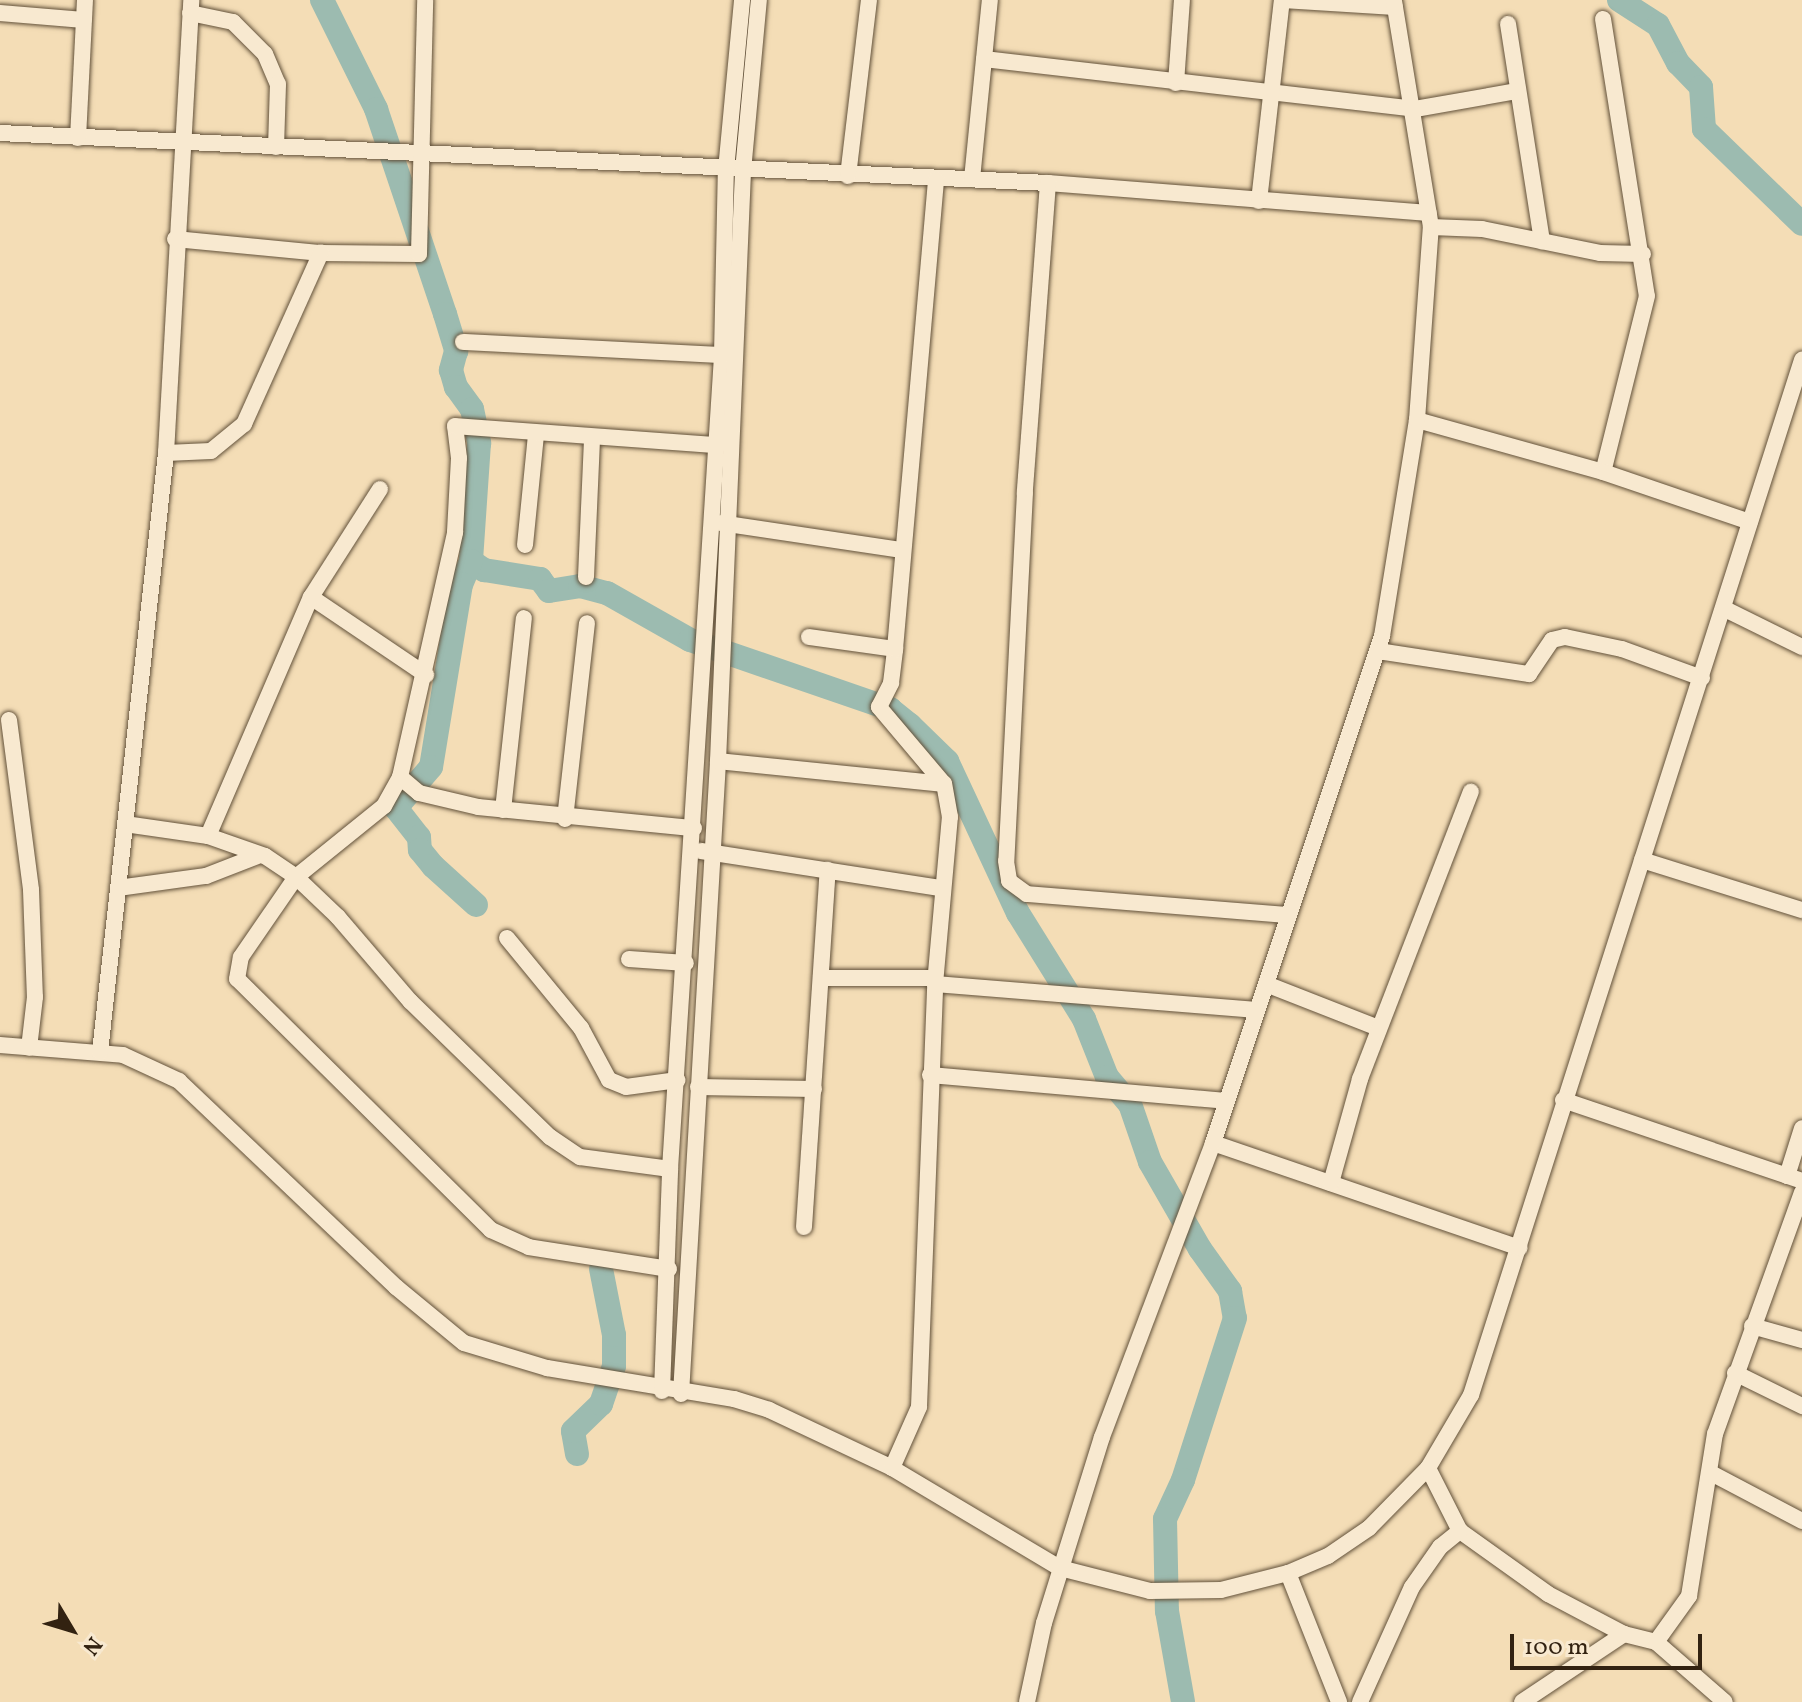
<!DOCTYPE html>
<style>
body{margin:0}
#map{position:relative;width:1802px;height:1702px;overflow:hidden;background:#f4ddb6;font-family:Vollkorn,serif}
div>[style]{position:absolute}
.river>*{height:24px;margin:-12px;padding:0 12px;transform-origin:12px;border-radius:12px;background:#9cbbb0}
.roads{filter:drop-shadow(0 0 2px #62513a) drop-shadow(0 0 2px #62513a)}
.minor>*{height:16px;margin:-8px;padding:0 8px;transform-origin:8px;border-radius:8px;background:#f8e9d0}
span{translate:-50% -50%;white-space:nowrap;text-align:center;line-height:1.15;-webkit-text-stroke:6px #f8e9d0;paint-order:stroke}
.north{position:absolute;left:32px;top:1590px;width:80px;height:80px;-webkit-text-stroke:6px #f8e9d0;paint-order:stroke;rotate:128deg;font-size:22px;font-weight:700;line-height:32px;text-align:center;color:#322211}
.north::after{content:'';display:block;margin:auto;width:28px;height:36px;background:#322211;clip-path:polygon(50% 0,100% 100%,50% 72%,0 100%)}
.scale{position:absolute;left:1510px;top:1634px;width:192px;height:36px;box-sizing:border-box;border:4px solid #322211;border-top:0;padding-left:10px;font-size:24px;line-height:28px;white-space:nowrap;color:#322211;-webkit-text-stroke:6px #f8e9d0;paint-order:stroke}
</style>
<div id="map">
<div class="river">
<i style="left:322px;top:0;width:122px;rotate:63.6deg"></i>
<i style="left:376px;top:109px;width:216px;rotate:71.4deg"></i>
<i style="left:445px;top:314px;width:39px;rotate:73deg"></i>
<i style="left:456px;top:351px;width:20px;rotate:105deg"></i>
<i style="left:451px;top:370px;width:18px;rotate:74deg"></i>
<i style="left:456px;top:387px;width:27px;rotate:54deg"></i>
<i style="left:472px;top:409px;width:35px;rotate:78deg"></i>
<i style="left:479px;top:443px;width:118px;rotate:93.9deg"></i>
<i style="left:471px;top:561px;width:16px;rotate:35deg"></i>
<i style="left:484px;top:570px;width:57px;rotate:9.1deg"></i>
<i style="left:540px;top:579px;width:15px;rotate:53deg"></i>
<i style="left:549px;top:591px;width:31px;rotate:-9deg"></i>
<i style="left:580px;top:586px;width:28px;rotate:15deg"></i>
<i style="left:607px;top:593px;width:95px;rotate:29.5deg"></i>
<i style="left:690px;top:640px;width:212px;rotate:19deg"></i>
<i style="left:890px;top:709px;width:26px;rotate:39deg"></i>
<i style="left:910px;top:725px;width:52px;rotate:44.2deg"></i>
<i style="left:947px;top:761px;width:168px;rotate:65deg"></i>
<i style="left:1018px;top:913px;width:125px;rotate:58.1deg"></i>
<i style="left:1084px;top:1019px;width:62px;rotate:68.4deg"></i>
<i style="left:1107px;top:1077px;width:35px;rotate:50deg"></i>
<i style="left:1130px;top:1104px;width:61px;rotate:71deg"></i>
<i style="left:1150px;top:1162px;width:100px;rotate:60.1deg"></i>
<i style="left:1200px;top:1249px;width:52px;rotate:54.5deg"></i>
<i style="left:1230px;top:1291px;width:27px;rotate:80deg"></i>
<i style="left:1235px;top:1318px;width:170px;rotate:107.8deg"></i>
<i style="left:1183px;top:1480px;width:43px;rotate:114.8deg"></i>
<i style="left:1165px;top:1519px;width:92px;rotate:88.8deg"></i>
<i style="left:1167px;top:1611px;width:92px;rotate:80deg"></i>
<i style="left:1619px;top:0;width:46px;rotate:32.7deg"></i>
<i style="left:1658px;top:25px;width:43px;rotate:62.2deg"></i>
<i style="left:1678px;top:63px;width:33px;rotate:46deg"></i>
<i style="left:1701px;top:87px;width:42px;rotate:85.9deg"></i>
<i style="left:1704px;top:129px;width:136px;rotate:44.1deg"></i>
<i style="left:471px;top:561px;width:25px;rotate:113deg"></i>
<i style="left:461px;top:584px;width:185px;rotate:99.3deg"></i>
<i style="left:431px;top:767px;width:54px;rotate:130.5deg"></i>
<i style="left:396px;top:808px;width:37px;rotate:52deg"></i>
<i style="left:419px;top:837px;width:13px;rotate:86deg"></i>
<i style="left:420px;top:850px;width:21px;rotate:51deg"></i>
<i style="left:433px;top:866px;width:58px;rotate:42.2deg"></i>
<i style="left:577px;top:1454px;width:23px;rotate:-100deg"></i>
<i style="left:573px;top:1431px;width:39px;rotate:-44deg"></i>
<i style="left:601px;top:1404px;width:40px;rotate:-71.1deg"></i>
<i style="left:614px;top:1366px;width:31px;rotate:-90deg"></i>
<i style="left:614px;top:1335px;width:67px;rotate:-101.1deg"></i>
</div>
<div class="roads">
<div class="minor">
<i style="left:1283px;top:0;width:112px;rotate:3.6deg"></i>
<i style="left:0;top:13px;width:84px;rotate:4.8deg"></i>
<i style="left:190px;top:13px;width:44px;rotate:11.8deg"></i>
<i style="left:233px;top:22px;width:45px;rotate:45deg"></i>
<i style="left:265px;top:54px;width:33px;rotate:67deg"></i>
<i style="left:278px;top:84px;width:63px;rotate:91.8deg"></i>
<i style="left:1603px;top:19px;width:280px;rotate:81deg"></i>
<i style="left:1647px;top:296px;width:181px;rotate:104deg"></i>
<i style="left:1508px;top:24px;width:220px;rotate:81.1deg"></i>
<i style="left:984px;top:59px;width:434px;rotate:6.6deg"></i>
<i style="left:1415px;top:109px;width:104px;rotate:-10deg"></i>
<i style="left:1176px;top:83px;width:83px;rotate:-85.9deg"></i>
<i style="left:0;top:133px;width:1049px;rotate:2.73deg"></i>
<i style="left:1048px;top:183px;width:382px;rotate:4.5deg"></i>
<i style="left:78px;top:138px;width:138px;rotate:-87.1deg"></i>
<i style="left:848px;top:176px;width:177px;rotate:-83.2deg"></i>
<i style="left:972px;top:179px;width:180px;rotate:-84.3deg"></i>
<i style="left:1048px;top:183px;width:310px;rotate:94.3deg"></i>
<i style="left:1025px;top:492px;width:369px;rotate:92.9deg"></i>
<i style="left:1006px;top:861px;width:20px;rotate:81deg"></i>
<i style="left:1009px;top:881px;width:22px;rotate:36deg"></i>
<i style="left:1027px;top:894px;width:262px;rotate:4.6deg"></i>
<i style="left:1259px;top:201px;width:202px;rotate:-83.5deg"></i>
<i style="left:1431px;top:227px;width:51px;rotate:2.2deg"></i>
<i style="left:1482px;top:229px;width:120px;rotate:11.5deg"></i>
<i style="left:1600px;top:253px;width:43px;rotate:1.3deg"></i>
<i style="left:175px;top:239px;width:147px;rotate:5.5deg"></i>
<i style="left:321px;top:253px;width:98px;rotate:0.6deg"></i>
<i style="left:419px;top:254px;width:254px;rotate:-88.6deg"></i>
<i style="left:463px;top:342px;width:259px;rotate:2.9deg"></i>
<i style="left:1417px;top:420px;width:193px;rotate:15.6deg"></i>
<i style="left:1603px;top:472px;width:155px;rotate:18.8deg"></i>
<i style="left:166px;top:453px;width:45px;rotate:-2.5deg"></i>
<i style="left:211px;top:451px;width:43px;rotate:-39.3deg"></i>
<i style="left:244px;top:424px;width:188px;rotate:-65.8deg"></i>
<i style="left:721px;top:523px;width:182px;rotate:8.5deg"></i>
<i style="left:525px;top:545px;width:112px;rotate:-84.3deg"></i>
<i style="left:586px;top:577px;width:139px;rotate:-87.5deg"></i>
<i style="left:311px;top:597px;width:139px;rotate:34.1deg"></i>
<i style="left:1725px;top:609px;width:86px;rotate:26.3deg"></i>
<i style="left:809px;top:637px;width:87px;rotate:7.9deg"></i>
<i style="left:1378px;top:651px;width:153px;rotate:8.7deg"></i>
<i style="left:1529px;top:674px;width:41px;rotate:-55.9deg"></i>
<i style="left:1552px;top:640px;width:13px;rotate:-13deg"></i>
<i style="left:1565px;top:637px;width:58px;rotate:11.9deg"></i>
<i style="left:1622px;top:649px;width:85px;rotate:19.9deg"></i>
<i style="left:9px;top:720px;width:171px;rotate:82.6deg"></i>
<i style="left:31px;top:890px;width:107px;rotate:87.9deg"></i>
<i style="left:35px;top:997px;width:51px;rotate:96.7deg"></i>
<i style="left:718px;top:761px;width:227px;rotate:5.8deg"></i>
<i style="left:400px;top:777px;width:25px;rotate:40deg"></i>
<i style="left:419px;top:793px;width:61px;rotate:13.3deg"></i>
<i style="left:478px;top:807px;width:217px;rotate:5.6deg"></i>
<i style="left:503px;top:810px;width:193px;rotate:-83.8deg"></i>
<i style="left:565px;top:819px;width:197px;rotate:-83.6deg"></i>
<i style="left:125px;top:824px;width:84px;rotate:8.2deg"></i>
<i style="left:208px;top:836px;width:60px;rotate:19.3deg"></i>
<i style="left:265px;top:856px;width:37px;rotate:34deg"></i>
<i style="left:296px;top:877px;width:58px;rotate:43.6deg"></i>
<i style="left:338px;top:917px;width:111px;rotate:49.4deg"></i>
<i style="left:410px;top:1001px;width:195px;rotate:44.2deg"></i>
<i style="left:550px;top:1137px;width:36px;rotate:34deg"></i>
<i style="left:580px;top:1157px;width:91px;rotate:7.6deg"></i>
<i style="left:208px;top:836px;width:260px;rotate:-66.7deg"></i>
<i style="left:311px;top:597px;width:128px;rotate:-57.4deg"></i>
<i style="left:701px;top:851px;width:242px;rotate:8.8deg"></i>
<i style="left:1642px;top:860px;width:168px;rotate:17.4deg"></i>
<i style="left:118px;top:888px;width:89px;rotate:-7.8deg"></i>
<i style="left:206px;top:876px;width:58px;rotate:-21.3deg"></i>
<i style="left:507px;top:938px;width:117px;rotate:50.6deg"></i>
<i style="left:581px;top:1028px;width:59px;rotate:61.7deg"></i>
<i style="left:609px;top:1080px;width:18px;rotate:22deg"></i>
<i style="left:626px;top:1087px;width:52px;rotate:-7.7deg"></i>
<i style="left:629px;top:959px;width:57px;rotate:4deg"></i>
<i style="left:821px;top:978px;width:114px"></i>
<i style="left:935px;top:984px;width:323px;rotate:4.6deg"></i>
<i style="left:1266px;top:984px;width:120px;rotate:21.4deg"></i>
<i style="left:0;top:1045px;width:123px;rotate:4.6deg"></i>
<i style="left:123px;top:1055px;width:62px;rotate:24.9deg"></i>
<i style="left:179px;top:1081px;width:299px;rotate:43.5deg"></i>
<i style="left:396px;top:1287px;width:88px;rotate:39.5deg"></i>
<i style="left:464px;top:1343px;width:87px;rotate:16.8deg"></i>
<i style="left:547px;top:1368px;width:190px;rotate:9.4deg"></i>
<i style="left:734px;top:1399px;width:37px;rotate:17deg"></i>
<i style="left:769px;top:1410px;width:136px;rotate:25.2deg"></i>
<i style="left:892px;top:1468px;width:196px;rotate:30.8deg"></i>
<i style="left:1060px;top:1568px;width:93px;rotate:14.3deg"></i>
<i style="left:1150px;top:1591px;width:71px;rotate:-0.8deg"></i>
<i style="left:1221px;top:1590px;width:69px;rotate:-14.2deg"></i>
<i style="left:1288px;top:1573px;width:43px;rotate:-23deg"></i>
<i style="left:1328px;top:1556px;width:50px;rotate:-34.3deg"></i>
<i style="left:1369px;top:1528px;width:84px;rotate:-45.5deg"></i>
<i style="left:1428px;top:1468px;width:85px;rotate:-59.5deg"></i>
<i style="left:1471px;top:1395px;width:1087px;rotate:-72.27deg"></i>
<i style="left:100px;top:1052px;width:603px;rotate:-83.71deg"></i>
<i style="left:166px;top:453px;width:454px;rotate:-86.8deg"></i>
<i style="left:930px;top:1075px;width:297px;rotate:5deg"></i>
<i style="left:698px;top:1087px;width:116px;rotate:1deg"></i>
<i style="left:1563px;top:1100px;width:252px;rotate:18.7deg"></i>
<i style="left:1213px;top:1143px;width:324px;rotate:18.9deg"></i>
<i style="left:1787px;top:1176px;width:50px;rotate:-72.6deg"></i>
<i style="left:1331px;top:1183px;width:108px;rotate:-74.4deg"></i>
<i style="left:1360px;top:1079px;width:308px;rotate:-68.9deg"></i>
<i style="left:804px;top:1227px;width:358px;rotate:-86.2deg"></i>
<i style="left:669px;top:1269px;width:142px;rotate:-171.1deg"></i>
<i style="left:529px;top:1247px;width:42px;rotate:-155.9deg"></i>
<i style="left:491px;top:1230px;width:357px;rotate:-135.3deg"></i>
<i style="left:237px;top:979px;width:22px;rotate:-80deg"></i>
<i style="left:241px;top:957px;width:97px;rotate:-55.5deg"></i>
<i style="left:296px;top:877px;width:113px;rotate:-38.9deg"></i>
<i style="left:384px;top:806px;width:33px;rotate:-61deg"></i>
<i style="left:400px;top:777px;width:251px;rotate:-77.3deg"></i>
<i style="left:455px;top:532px;width:74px;rotate:-86.9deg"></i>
<i style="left:459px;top:458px;width:32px;rotate:-97deg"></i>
<i style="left:455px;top:426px;width:262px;rotate:4.2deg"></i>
<i style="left:1752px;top:1326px;width:52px;rotate:15.6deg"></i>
<i style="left:1735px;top:1373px;width:75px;rotate:26.2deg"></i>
<i style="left:662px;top:1391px;width:222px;rotate:-87.9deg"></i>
<i style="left:670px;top:1169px;width:816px;rotate:-86.34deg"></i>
<i style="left:722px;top:355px;width:185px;rotate:-88.8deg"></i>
<i style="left:726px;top:170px;width:171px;rotate:-84.6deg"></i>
<i style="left:681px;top:1394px;width:634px;rotate:-86.65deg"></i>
<i style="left:718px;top:761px;width:591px;rotate:-87.57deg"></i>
<i style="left:743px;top:171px;width:172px;rotate:-84.7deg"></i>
<i style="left:892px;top:1468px;width:67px;rotate:-66.1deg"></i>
<i style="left:919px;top:1407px;width:423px;rotate:-87.8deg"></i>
<i style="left:935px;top:984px;width:168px;rotate:-84.9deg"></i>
<i style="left:950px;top:817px;width:34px;rotate:-100deg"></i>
<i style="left:944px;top:784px;width:101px;rotate:-130.2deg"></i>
<i style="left:879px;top:707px;width:27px;rotate:-63deg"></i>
<i style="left:891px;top:683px;width:34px;rotate:-83deg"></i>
<i style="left:895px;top:649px;width:471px;rotate:-85deg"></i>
<i style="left:1428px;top:1468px;width:71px;rotate:63.1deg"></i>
<i style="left:1460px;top:1531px;width:108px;rotate:35.6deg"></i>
<i style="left:1548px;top:1594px;width:86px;rotate:27.8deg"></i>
<i style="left:1624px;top:1634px;width:33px;rotate:14deg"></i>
<i style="left:1656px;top:1642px;width:91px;rotate:41deg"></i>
<i style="left:1711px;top:1473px;width:103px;rotate:27.8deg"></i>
<i style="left:1288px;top:1573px;width:139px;rotate:68.4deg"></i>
<i style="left:1656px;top:1642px;width:57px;rotate:-54.3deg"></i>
<i style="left:1689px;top:1596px;width:164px;rotate:-80.9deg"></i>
<i style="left:1715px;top:1434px;width:257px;rotate:-70.2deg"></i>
<i style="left:1027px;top:1702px;width:81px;rotate:-77.9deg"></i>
<i style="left:1044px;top:1623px;width:195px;rotate:-72.7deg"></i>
<i style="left:1102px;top:1437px;width:314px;rotate:-69.3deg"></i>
<i style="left:1213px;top:1143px;width:534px;rotate:-71.57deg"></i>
<i style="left:1382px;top:636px;width:219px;rotate:-80.8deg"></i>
<i style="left:1417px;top:420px;width:194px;rotate:-85.9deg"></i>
<i style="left:1431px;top:227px;width:230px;rotate:-99.3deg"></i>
<i style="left:1360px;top:1702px;width:126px;rotate:-65.7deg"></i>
<i style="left:1412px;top:1587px;width:49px;rotate:-55deg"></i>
<i style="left:1440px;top:1547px;width:26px;rotate:-39deg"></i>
<i style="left:1522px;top:1702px;width:123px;rotate:-33.7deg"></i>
</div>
</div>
<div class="north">N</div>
<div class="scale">100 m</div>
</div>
